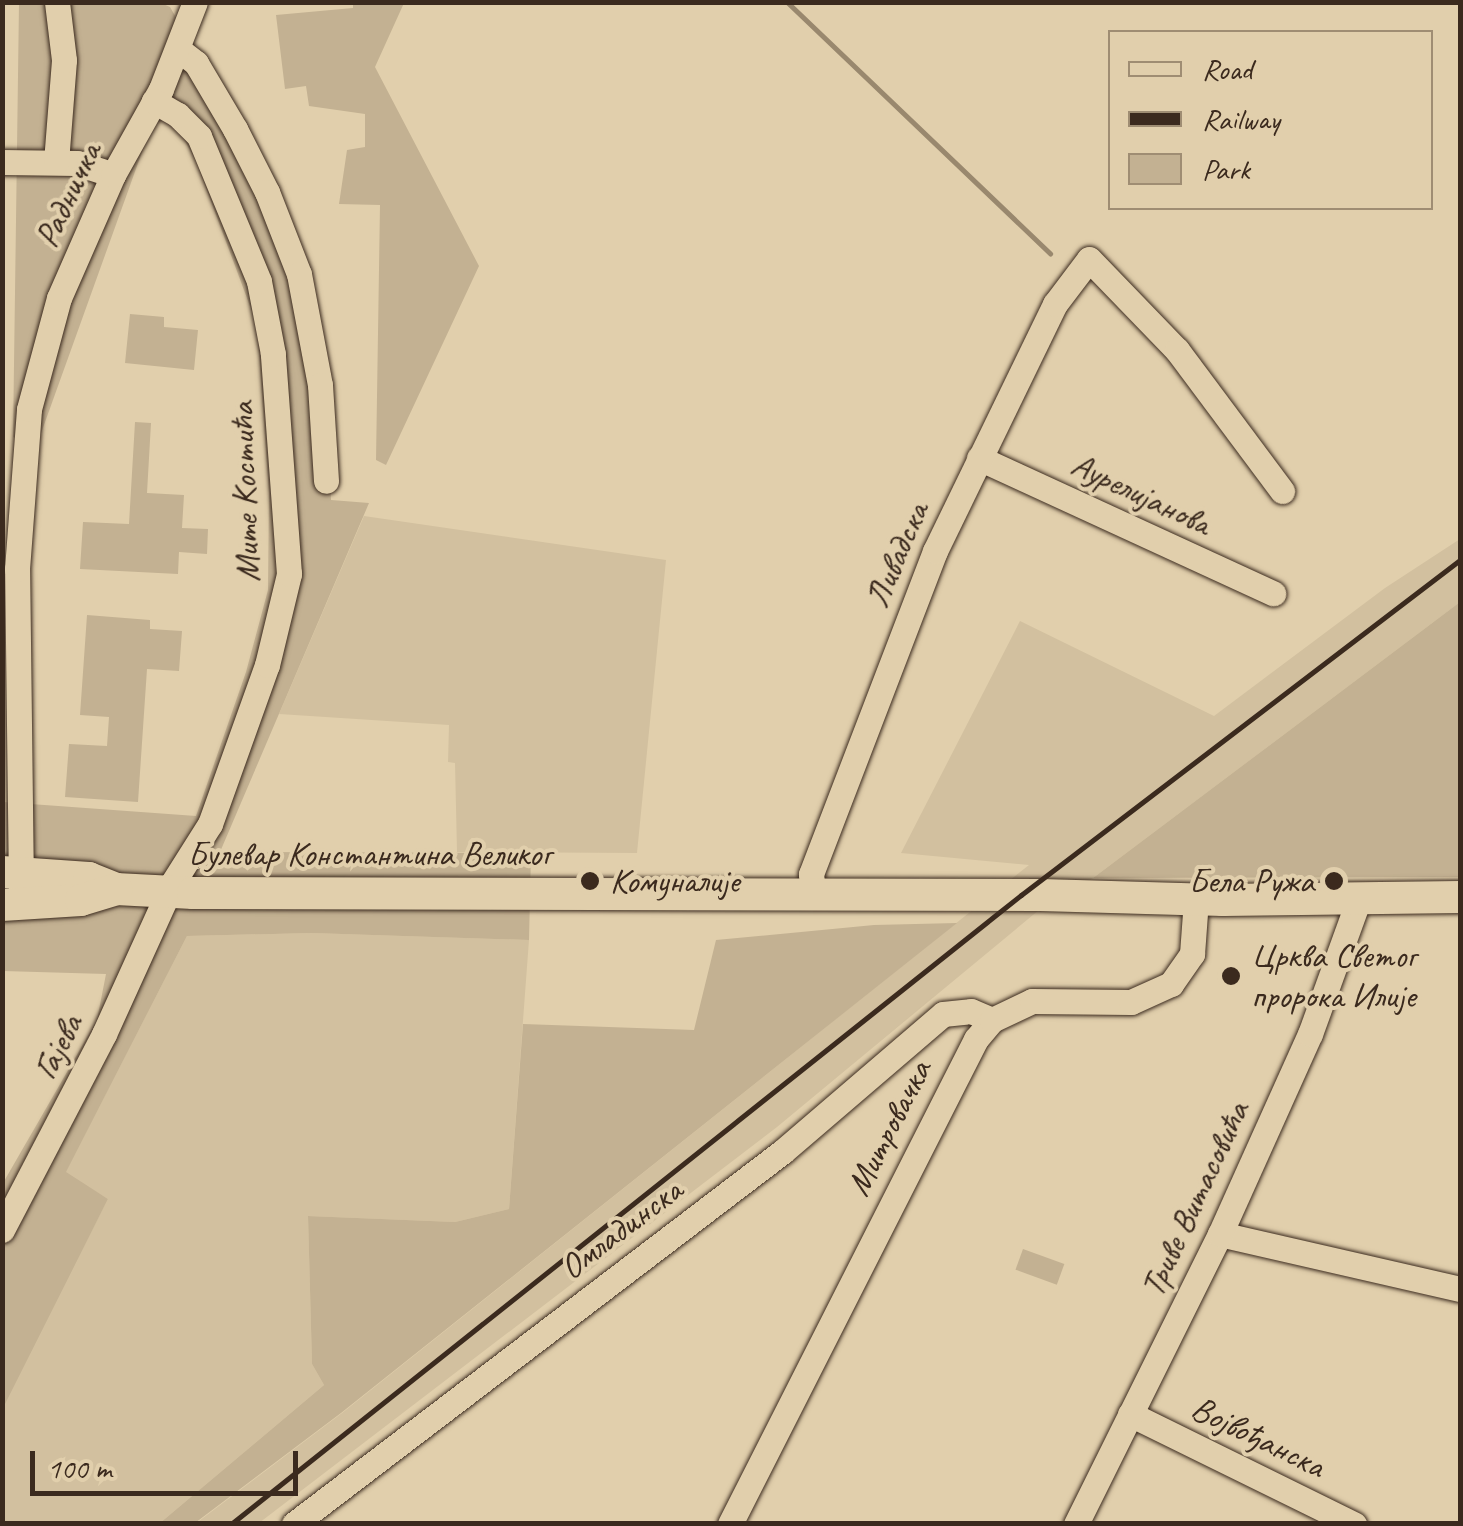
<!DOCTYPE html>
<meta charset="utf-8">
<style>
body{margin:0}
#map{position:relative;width:1463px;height:1526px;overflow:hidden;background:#e1cfac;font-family:Caveat,sans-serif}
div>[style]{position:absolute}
.built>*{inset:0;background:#d2c09f}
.green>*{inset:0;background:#c3b192;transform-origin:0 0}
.stream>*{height:5px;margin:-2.5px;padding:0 2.5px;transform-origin:2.5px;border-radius:2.5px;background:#99886e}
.roads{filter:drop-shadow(0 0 2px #3b2a1e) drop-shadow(0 0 2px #3b2a1e)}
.minor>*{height:25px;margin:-12.5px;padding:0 12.5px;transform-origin:12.5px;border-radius:12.5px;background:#e1cfac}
.major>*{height:32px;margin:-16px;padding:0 16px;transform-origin:16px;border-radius:16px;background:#e1cfac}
.rail>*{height:5px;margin:-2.5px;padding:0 2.5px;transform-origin:2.5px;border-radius:2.5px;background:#3b2a1e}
.dots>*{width:28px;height:28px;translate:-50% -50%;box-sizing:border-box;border:5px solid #e1cfac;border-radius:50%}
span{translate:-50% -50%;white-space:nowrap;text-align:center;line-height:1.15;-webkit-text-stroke:8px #e1cfac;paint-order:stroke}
.street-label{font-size:35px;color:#3b2a1e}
.poi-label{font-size:35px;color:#3b2a1e}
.left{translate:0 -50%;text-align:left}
.right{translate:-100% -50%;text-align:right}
.frame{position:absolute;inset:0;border:5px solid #3b2a1e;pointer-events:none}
.legend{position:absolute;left:1108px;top:30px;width:325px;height:180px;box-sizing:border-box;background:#e1cfac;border:2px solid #9f8d73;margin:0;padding:12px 18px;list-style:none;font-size:30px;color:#3b2a1e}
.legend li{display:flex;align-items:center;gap:20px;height:50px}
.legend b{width:50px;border:2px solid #9f8d73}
.scale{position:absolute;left:30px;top:1451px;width:268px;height:45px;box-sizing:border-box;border:5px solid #3b2a1e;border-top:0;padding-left:12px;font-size:30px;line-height:35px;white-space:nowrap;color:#3b2a1e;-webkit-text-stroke:8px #e1cfac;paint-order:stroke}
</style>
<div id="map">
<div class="built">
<i style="clip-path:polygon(364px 516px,666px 560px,637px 853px,457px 852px,455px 763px,448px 762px,449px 725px,279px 714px)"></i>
<i style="clip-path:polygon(1460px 539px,1460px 602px,1093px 878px,1039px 910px,777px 1127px,259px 1523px,195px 1524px,342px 1413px,1029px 865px,901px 853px,1020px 621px,1214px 716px,1385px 588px)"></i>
<i style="clip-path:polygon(311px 933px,529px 940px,509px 1209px,455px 1222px,308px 1216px,312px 1364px,324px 1385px,160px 1523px,3px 1523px,2px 1405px,108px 1199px,65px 1173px,187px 936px)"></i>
</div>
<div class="green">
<i style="clip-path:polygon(19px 3px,161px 3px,170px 7px,246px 140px,327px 411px,331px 500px,369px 503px,220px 852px,531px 853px,529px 940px,311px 933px,187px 936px,66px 1172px,108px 1199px,4px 1406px,3px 1183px,97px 1020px,106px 974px,3px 971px,3px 802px,196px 816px,246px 672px,268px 590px,269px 492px,257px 325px,196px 161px,180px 132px,155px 116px,35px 450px,13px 437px)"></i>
<i style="clip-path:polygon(353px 3px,404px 3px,375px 67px,479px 266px,386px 465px,376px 460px,380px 205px,339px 204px,347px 150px,365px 147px,365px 114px,309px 106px,306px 86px,285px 89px,276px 15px,353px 8px)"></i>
<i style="clip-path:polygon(130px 314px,164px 317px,164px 327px,198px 330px,194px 370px,125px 363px)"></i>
<i style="clip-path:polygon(135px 422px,151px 423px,147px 493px,184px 495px,182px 528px,208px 529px,207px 554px,179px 552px,178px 574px,80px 569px,83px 522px,129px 524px)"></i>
<i style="clip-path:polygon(1460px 602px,1460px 877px,1093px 878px)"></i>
<i style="clip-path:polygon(87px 615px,150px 620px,150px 629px,182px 631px,179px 671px,147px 669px,138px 802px,65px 797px,69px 744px,107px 746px,109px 717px,80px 715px)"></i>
<i style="clip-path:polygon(957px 923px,341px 1413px,195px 1523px,160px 1523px,324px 1385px,312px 1364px,308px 1216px,455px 1222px,509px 1209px,523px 1024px,694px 1030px,716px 940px,874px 925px)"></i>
<i style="left:1023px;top:1249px;width:44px;height:22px;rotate:20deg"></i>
</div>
<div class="stream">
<i style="left:787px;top:2px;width:364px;rotate:43.7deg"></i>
</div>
<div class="roads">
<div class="minor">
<i style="left:178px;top:49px;width:23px;rotate:38deg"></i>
<i style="left:196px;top:63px;width:77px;rotate:59.4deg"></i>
<i style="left:235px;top:129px;width:71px;rotate:63.1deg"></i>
<i style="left:267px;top:192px;width:88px;rotate:68.7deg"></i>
<i style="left:299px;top:274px;width:113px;rotate:79.3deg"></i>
<i style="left:320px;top:385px;width:96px;rotate:86.4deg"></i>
<i style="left:2px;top:162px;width:75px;rotate:0.8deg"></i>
<i style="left:77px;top:163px;width:38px;rotate:18deg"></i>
<i style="left:56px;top:162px;width:102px;rotate:-85.5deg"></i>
<i style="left:64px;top:60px;width:58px;rotate:-96.9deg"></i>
<i style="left:979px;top:458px;width:324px;rotate:24.7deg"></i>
<i style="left:21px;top:888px;width:319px;rotate:-90.7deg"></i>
<i style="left:17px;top:569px;width:160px;rotate:-85.7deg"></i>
<i style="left:29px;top:409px;width:115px;rotate:-74.9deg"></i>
<i style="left:59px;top:298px;width:134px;rotate:-66.3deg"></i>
<i style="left:113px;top:175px;width:98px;rotate:-60.8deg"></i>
<i style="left:161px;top:89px;width:93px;rotate:-68.7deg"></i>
<i style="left:814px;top:896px;width:22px;rotate:-98deg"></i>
<i style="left:811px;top:874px;width:346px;rotate:-69deg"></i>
<i style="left:935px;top:551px;width:275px;rotate:-64.1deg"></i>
<i style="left:1055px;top:304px;width:56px;rotate:-52.9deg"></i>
<i style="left:1089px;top:259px;width:127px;rotate:46deg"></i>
<i style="left:1177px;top:350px;width:176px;rotate:53.3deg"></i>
<i style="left:2px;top:1230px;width:221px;rotate:-62.5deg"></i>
<i style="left:104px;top:1034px;width:165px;rotate:-65.6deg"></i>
<i style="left:172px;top:884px;width:71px;rotate:-57.7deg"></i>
<i style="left:210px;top:824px;width:169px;rotate:-70.3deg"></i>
<i style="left:267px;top:665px;width:94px;rotate:-76.4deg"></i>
<i style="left:289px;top:574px;width:221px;rotate:-94.2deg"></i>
<i style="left:273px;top:354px;width:74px;rotate:-100.9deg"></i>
<i style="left:259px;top:281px;width:157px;rotate:-112.5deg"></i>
<i style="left:199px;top:136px;width:30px;rotate:-135deg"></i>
<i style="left:178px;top:115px;width:28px;rotate:-150deg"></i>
<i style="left:1220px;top:1234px;width:246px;rotate:12.9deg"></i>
<i style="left:1130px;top:1414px;width:250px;rotate:26.2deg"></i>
<i style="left:294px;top:1524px;width:614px;rotate:-37.32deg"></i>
<i style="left:782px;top:1152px;width:212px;rotate:-40.6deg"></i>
<i style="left:943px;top:1014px;width:28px;rotate:-6deg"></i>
<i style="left:971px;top:1011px;width:23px;rotate:23deg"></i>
<i style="left:730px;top:1524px;width:544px;rotate:-63.11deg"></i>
<i style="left:976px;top:1039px;width:25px;rotate:-50deg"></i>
<i style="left:992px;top:1020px;width:44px;rotate:-25.4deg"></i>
<i style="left:1032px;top:1001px;width:99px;rotate:0.6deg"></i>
<i style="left:1131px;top:1002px;width:44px;rotate:-24.2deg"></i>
<i style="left:1171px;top:984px;width:37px;rotate:-55deg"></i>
<i style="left:1192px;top:954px;width:55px;rotate:-85.8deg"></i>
<i style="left:1076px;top:1524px;width:324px;rotate:-63.6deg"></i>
<i style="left:1220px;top:1234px;width:219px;rotate:-65.8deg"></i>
<i style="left:1310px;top:1034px;width:147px;rotate:-70.1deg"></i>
</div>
<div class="major">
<i style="left:2px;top:872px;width:87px;rotate:3.9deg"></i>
<i style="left:89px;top:878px;width:29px;rotate:22deg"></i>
<i style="left:116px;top:889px;width:77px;rotate:3deg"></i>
<i style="left:193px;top:893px;width:848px;rotate:0.14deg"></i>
<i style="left:1041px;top:895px;width:182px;rotate:1.6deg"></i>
<i style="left:1223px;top:900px;width:237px;rotate:-0.7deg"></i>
<i style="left:2px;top:905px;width:79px;rotate:-3.6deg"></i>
<i style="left:81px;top:900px;width:37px;rotate:-17deg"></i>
</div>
</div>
<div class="rail">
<i style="left:231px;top:1524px;width:1010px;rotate:-38.53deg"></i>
<i style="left:1021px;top:895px;width:552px;rotate:-37.35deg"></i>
</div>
<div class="dots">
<i style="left:590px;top:881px;background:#3b2a1e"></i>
<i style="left:1334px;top:881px;background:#3b2a1e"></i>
<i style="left:1231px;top:976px;background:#3b2a1e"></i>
</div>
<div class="street-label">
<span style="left:68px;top:195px;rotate:-65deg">Радничка</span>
<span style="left:245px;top:492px;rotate:-92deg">Мите Костића</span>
<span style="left:1141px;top:494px;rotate:25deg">Аурелијанова</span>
<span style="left:897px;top:555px;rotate:-67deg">Ливадска</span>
<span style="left:369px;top:854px">Булевар Константина Великог</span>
<span style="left:58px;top:1047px;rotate:-63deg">Гајева</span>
<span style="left:889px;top:1128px;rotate:-63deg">Митровачка</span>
<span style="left:1195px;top:1199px;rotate:-65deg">Триве Витасовића</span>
<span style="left:621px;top:1229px;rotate:-37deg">Омладинска</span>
<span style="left:1258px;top:1437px;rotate:26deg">Војвођанска</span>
</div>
<div class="poi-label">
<span class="left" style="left:610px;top:881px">Комуналије</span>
<span class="right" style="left:1314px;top:881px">Бела Ружа</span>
<span class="left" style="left:1251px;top:976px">Црква Светог<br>пророка Илије</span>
</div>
<div class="frame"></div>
<ul class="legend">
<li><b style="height:12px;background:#e1cfac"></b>Road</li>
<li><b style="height:12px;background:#3b2a1e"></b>Railway</li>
<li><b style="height:28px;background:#c3b192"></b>Park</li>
</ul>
<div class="scale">100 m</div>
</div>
